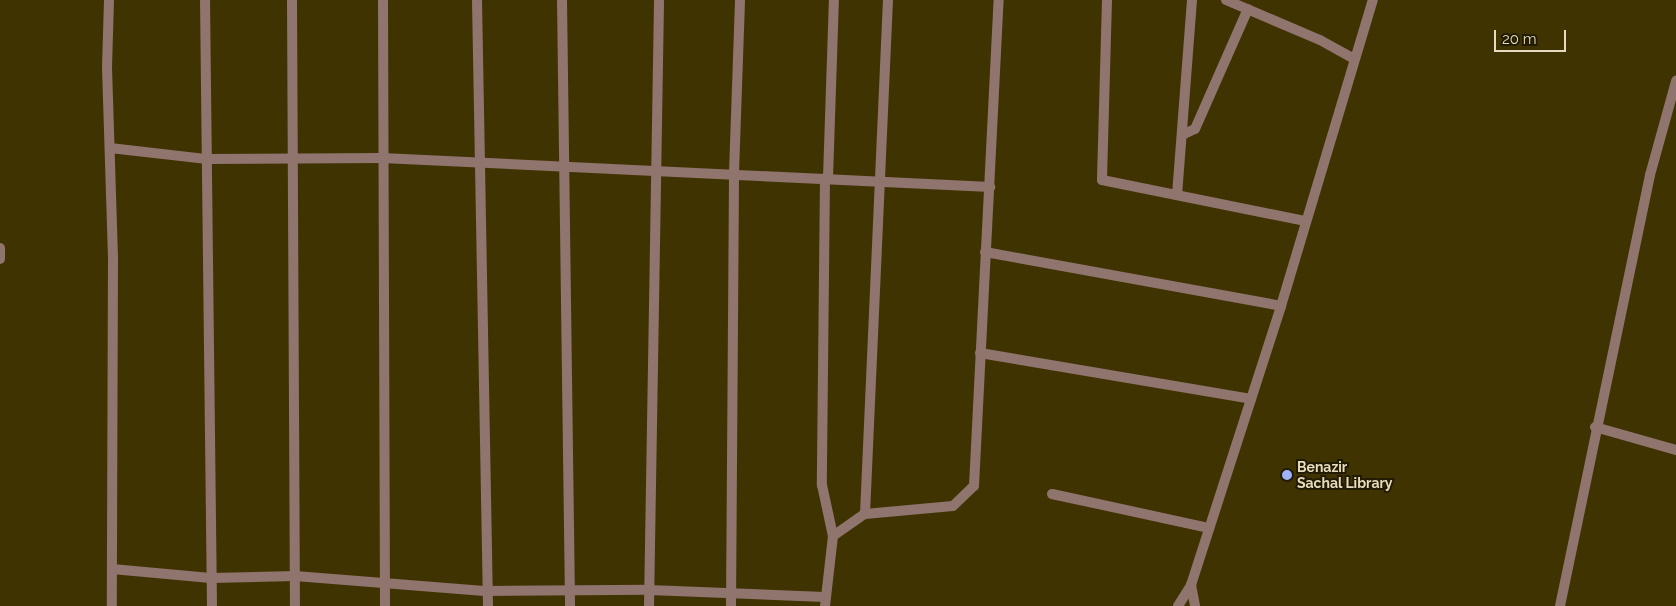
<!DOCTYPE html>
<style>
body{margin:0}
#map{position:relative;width:1676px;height:606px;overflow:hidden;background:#403302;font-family:Raleway,sans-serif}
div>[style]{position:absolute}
.minor>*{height:10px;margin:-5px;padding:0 5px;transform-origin:5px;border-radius:5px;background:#90746e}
.tertiary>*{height:10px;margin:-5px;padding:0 5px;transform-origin:5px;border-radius:5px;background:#90746e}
.dots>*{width:14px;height:14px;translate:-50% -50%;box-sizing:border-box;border:2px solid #221b03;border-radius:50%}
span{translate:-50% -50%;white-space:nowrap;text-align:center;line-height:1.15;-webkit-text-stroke:4px #221b03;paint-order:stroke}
.poi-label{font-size:14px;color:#e5dbbe;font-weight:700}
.left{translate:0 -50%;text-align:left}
.scale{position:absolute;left:1494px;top:30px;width:72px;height:22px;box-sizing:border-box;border:2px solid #e5dbbe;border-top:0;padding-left:6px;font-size:15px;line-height:18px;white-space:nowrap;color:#e5dbbe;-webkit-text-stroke:4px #221b03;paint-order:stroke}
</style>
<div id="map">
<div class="minor">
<i style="left:205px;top:0;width:606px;rotate:89.34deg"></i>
<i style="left:292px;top:0;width:606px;rotate:89.72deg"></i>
<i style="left:383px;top:0;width:606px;rotate:89.81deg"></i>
<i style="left:477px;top:0;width:606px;rotate:88.96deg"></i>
<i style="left:562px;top:0;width:606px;rotate:89.24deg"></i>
<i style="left:1107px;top:0;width:180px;rotate:91.6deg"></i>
<i style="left:1102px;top:180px;width:208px;rotate:11.4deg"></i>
<i style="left:1226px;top:0;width:102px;rotate:23.1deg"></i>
<i style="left:1320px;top:40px;width:39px;rotate:29deg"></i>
<i style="left:1182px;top:135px;width:14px;rotate:-25deg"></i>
<i style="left:1195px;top:129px;width:131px;rotate:-66.2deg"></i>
<i style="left:110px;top:148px;width:98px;rotate:6.5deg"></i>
<i style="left:207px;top:159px;width:175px;rotate:-0.3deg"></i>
<i style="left:382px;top:158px;width:609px;rotate:2.73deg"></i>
<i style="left:825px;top:178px;width:307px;rotate:90.6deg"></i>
<i style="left:822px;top:485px;width:52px;rotate:77.8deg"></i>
<i style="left:828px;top:178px;width:178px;rotate:-88.1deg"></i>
<i style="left:1177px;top:195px;width:196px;rotate:-85.6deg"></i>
<i style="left:985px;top:252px;width:301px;rotate:10.3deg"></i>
<i style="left:0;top:259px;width:11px;rotate:-90deg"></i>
<i style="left:980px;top:353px;width:275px;rotate:9.6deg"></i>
<i style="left:1595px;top:427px;width:84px;rotate:15.9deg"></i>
<i style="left:1052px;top:494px;width:161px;rotate:12.2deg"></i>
<i style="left:865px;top:514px;width:515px;rotate:-87.44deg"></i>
<i style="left:112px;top:569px;width:99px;rotate:5.2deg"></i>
<i style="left:211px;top:578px;width:84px;rotate:-1.4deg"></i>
<i style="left:295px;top:576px;width:193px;rotate:4.5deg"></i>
<i style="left:487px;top:591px;width:162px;rotate:-0.4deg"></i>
<i style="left:649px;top:590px;width:176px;rotate:2.3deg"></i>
<i style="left:1191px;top:585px;width:21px;rotate:79deg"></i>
<i style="left:649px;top:606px;width:606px;rotate:-89.05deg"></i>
<i style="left:731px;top:606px;width:433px;rotate:-89.6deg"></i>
<i style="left:734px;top:173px;width:173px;rotate:-88deg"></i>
<i style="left:825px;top:606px;width:70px;rotate:-83.5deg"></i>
<i style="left:833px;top:536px;width:39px;rotate:-35deg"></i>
<i style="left:865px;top:514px;width:88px;rotate:-5.2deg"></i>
<i style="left:953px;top:506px;width:29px;rotate:-44deg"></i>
<i style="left:974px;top:486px;width:487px;rotate:-87.1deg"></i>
<i style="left:1178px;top:606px;width:25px;rotate:-58deg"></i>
<i style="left:1191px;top:585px;width:293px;rotate:-72.1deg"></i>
<i style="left:1281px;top:306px;width:320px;rotate:-73.3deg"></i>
<i style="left:1560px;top:606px;width:440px;rotate:-78.2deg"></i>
<i style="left:1650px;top:175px;width:98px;rotate:-74.5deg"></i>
</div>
<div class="tertiary">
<i style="left:109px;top:0;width:67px;rotate:91.7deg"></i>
<i style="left:107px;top:67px;width:191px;rotate:88.2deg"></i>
<i style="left:113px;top:258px;width:348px;rotate:90.2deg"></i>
</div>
<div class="dots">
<i style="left:1287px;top:475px;background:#9fb3fd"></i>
</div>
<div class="poi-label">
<span class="left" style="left:1297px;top:475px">Benazir<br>Sachal Library</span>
</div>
<div class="scale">20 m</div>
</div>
